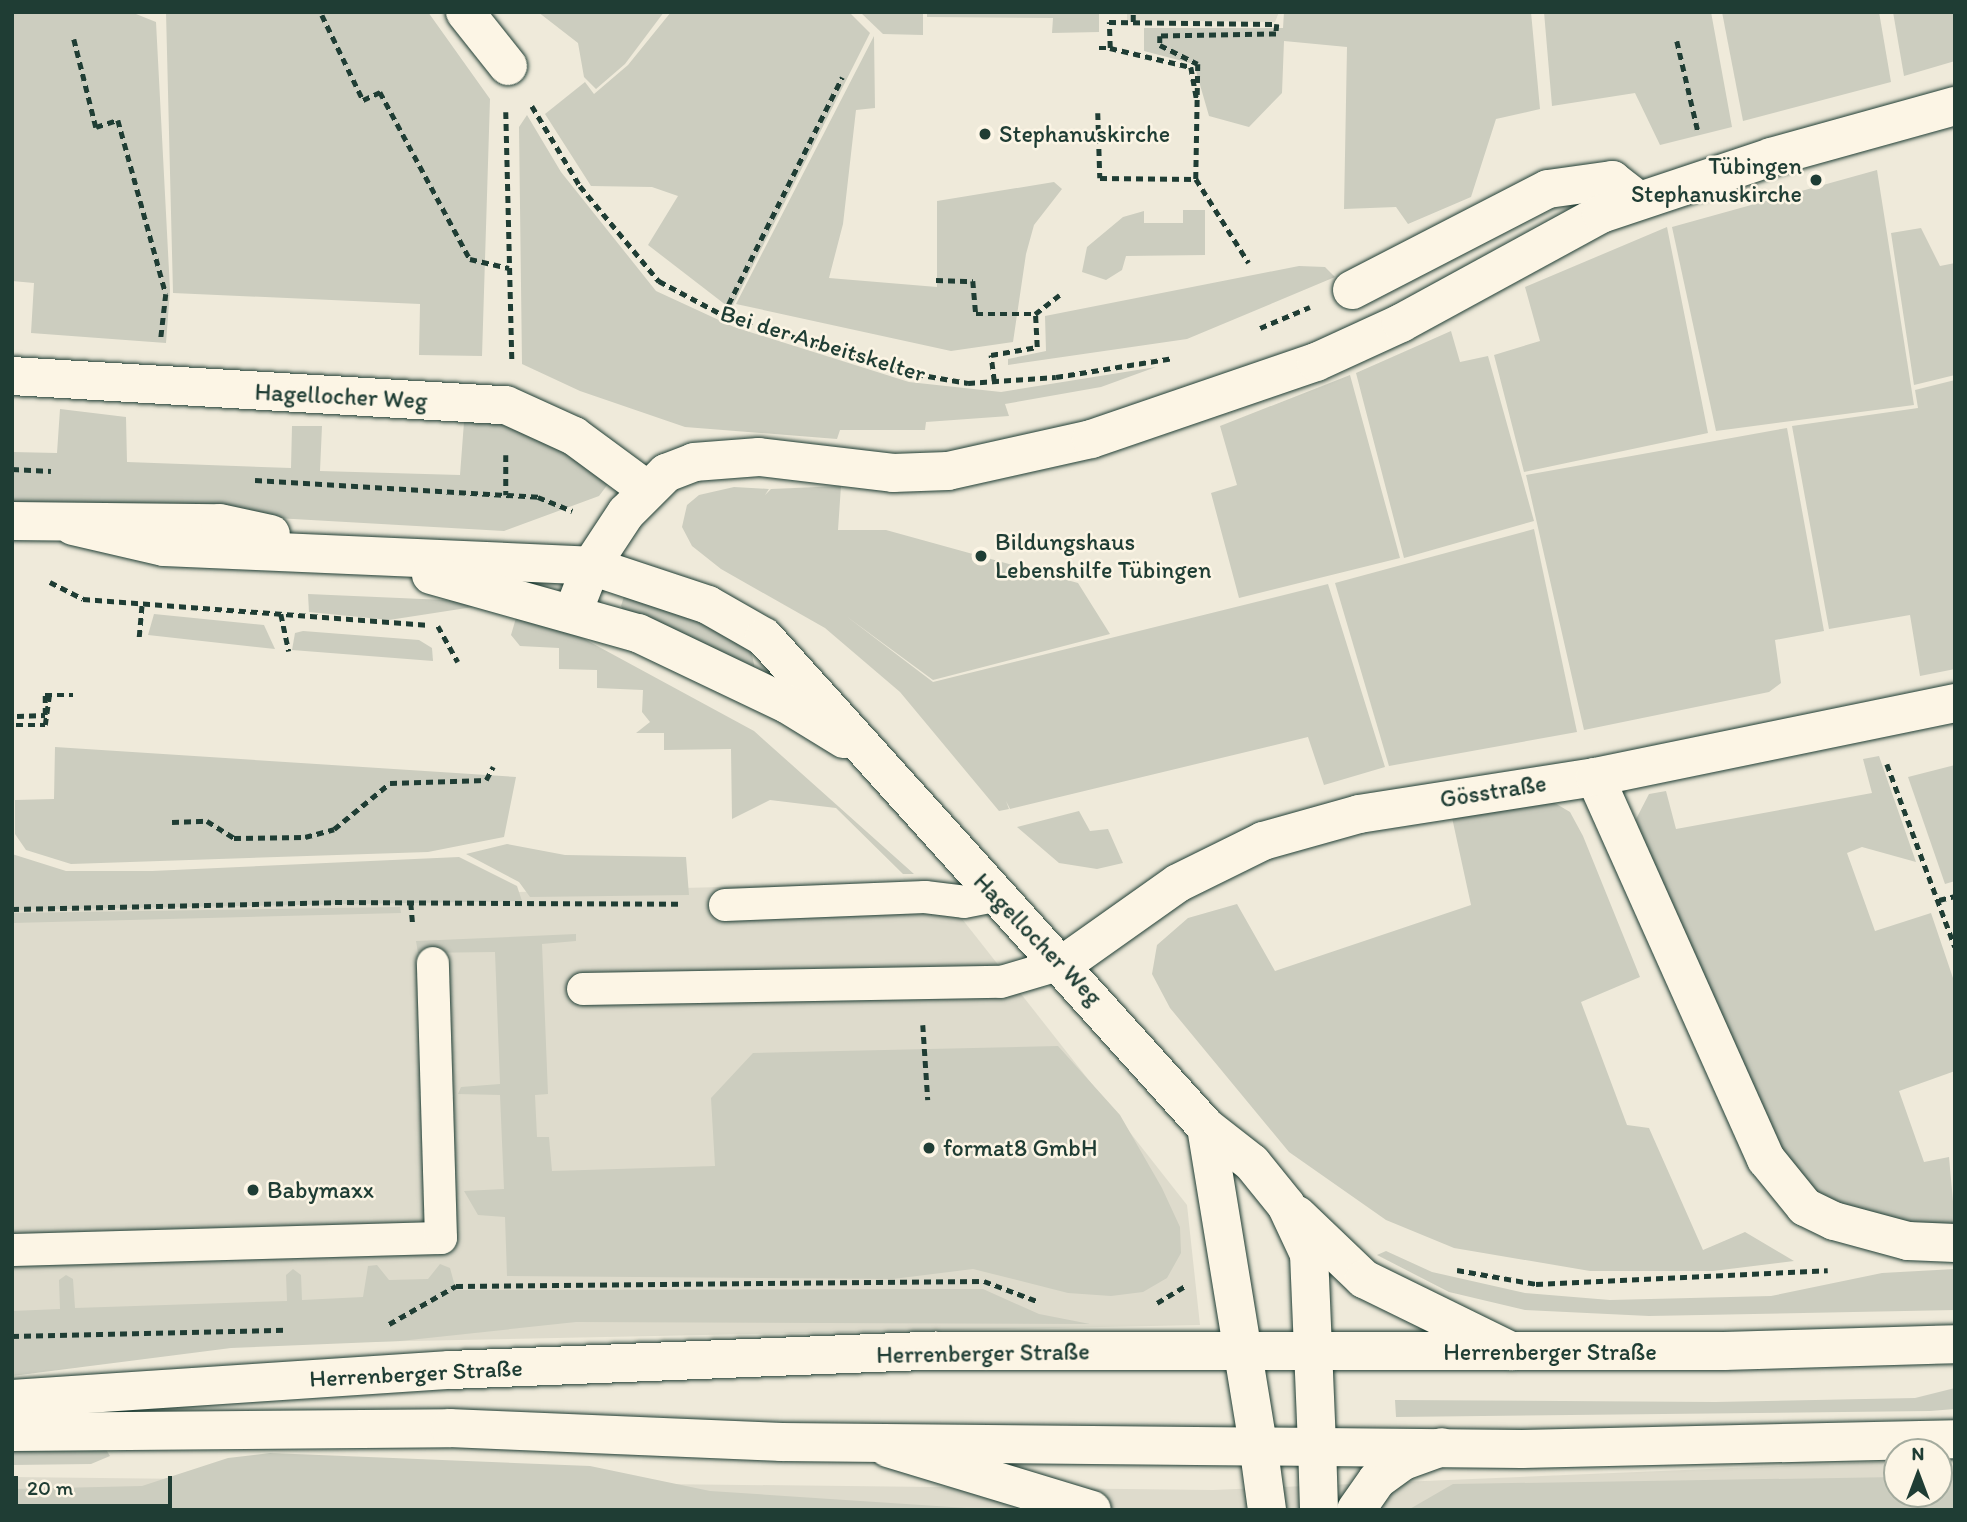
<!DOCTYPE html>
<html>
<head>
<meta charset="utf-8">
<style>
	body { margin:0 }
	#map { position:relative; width:1967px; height:1522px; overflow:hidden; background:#efeada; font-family:Itim,sans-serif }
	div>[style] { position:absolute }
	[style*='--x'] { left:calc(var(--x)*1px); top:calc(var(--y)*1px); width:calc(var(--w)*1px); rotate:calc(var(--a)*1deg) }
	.built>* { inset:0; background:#dedbcc }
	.green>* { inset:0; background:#cccdbf }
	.path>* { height:4.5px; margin-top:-2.25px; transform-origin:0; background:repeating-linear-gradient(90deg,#1f3d34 0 7px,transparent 0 12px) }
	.roads { filter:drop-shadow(0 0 2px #1f3d34) drop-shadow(0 0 2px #1f3d34) }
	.lane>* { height:32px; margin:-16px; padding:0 16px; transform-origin:16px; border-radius:16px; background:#fcf5e5 }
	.street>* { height:38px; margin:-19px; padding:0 19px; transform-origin:19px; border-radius:19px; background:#fcf5e5 }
	.secondary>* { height:38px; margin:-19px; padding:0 19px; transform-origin:19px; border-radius:19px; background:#fcf5e5 }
	.primary>* { height:38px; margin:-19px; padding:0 19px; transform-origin:19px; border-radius:19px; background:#fcf5e5 }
	.dots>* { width:19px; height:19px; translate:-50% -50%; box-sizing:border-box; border:4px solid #fcf5e5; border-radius:50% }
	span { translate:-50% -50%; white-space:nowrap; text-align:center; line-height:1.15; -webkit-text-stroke:5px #fcf5e5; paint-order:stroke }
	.poi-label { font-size:24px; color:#1f3d34 }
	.left { translate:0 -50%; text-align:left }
	.right { translate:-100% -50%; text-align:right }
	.street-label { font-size:24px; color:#1f3d34 }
	.frame { position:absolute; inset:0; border:14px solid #1f3d34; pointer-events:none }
	.north { position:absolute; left:1883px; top:1438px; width:70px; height:70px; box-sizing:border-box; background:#fcf5e5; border:2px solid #a4ab9e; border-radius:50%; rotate:0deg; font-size:19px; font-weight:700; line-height:28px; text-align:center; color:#1f3d34 }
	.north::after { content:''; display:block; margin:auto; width:24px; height:32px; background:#1f3d34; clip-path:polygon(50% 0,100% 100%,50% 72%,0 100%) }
	.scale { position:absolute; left:14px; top:1476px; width:158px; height:32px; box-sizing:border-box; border:4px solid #1f3d34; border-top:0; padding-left:9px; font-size:21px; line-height:24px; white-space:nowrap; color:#1f3d34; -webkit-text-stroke:5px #fcf5e5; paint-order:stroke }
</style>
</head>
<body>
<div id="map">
	<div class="built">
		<i style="clip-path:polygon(1127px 12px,1279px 12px,1275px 22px,1127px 20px)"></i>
		<i style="clip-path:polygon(933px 882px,1187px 1205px,1200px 1325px,12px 1349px,12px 904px)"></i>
		<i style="clip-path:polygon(1955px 1458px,1955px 1510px,12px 1510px,12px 1477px,1213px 1490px,1897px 1461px,1897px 1494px,1939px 1494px,1939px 1459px)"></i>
	</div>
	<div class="green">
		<i style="clip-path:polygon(12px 12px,131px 12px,156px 22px,170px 290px,166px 343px,31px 333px,34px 283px,12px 281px)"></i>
		<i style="clip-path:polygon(166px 12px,428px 12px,490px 99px,482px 356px,419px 355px,420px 304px,173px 293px)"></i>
		<i style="clip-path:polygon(538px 12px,664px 12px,625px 64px,596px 89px,584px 77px,578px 43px)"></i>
		<i style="clip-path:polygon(671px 12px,849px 12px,870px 33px,731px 309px,648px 245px,678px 196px,652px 187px,591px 186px,545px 114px,585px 82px,594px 94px,628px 65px)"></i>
		<i style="clip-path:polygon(860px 12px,923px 12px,923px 35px,883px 34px)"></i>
		<i style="clip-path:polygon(927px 12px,1099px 12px,1099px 32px,1052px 33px,1053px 18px,927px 17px)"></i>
		<i style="clip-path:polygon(1284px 12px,1531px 12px,1540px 109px,1496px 119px,1471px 197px,1408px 224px,1396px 207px,1344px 209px,1347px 47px,1284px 41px,1282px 93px,1249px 127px,1209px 116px,1194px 64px,1144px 51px,1144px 28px,1283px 28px)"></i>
		<i style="clip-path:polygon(1544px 12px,1711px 12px,1732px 127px,1660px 145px,1635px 93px,1552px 106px)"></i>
		<i style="clip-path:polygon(1722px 12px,1879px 12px,1891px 82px,1743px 121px)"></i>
		<i style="clip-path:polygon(1893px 12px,1955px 12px,1955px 61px,1904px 76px)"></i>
		<i style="clip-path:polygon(874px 36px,875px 108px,856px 110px,843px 224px,829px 278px,937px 287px,937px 201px,1054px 182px,1062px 189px,1034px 225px,1026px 254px,1013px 342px,951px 351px,736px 304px)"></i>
		<i style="clip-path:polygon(527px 115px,561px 172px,656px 291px,734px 327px,909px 382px,1001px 392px,1156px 367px,1101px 387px,1005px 404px,1009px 416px,926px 422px,925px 430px,840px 430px,837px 439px,685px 427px,580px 391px,522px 364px,519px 127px)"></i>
		<i style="clip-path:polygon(1877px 170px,1914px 405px,1716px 431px,1672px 227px)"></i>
		<i style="clip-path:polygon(1183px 210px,1205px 210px,1205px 255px,1126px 256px,1122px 270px,1106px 280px,1082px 272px,1087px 247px,1123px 217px,1144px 211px,1144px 223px,1183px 223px)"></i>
		<i style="clip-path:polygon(1667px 227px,1708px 433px,1524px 472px,1494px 355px,1540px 341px,1525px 287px)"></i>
		<i style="clip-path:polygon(1921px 228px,1940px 266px,1955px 263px,1955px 375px,1914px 385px,1891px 233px)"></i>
		<i style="clip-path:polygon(1299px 266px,1325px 267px,1335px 277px,1187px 339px,1008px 365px,1008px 359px,1046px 351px,1045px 316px)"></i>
		<i style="clip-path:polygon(1451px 331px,1460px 362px,1488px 356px,1534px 521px,1404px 558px,1356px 373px)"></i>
		<i style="clip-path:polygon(1350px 375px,1400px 558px,1239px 598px,1211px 493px,1237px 485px,1220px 426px)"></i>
		<i style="clip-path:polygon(1955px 380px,1955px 669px,1920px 676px,1910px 615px,1829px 629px,1792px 426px,1918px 408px,1915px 390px)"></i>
		<i style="clip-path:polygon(60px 409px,126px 417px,127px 462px,291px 468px,292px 426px,322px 426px,320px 471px,460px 475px,464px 422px,524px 426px,559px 438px,608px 484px,599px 496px,504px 531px,12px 503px,12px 452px,57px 453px)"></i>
		<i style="clip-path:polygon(1787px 428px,1824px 631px,1775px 640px,1781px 683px,1769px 692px,1584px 730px,1526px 475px)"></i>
		<i style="clip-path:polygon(841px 486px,838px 530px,886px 530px,1078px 583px,1110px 634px,933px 680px,846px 616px,933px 682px,1328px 584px,1385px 767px,1324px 785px,1308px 737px,1010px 809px,1006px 801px,1009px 809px,999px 811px,900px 692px,825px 628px,721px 569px,692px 546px,682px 527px,687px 505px,699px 495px,734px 487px,769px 489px,765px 495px,771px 489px)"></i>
		<i style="clip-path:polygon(1534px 529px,1577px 732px,1389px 766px,1335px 583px)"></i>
		<i style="clip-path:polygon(645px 589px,751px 650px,755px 669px,628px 617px,621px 606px,625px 593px)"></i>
		<i style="clip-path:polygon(308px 594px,445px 600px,486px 605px,389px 620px,309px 612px)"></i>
		<i style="clip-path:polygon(154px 614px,264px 625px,275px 649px,148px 635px)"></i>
		<i style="clip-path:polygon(516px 618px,577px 635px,754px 731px,914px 874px,903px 874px,836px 808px,770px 800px,732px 819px,731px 749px,664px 750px,664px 733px,636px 733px,650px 722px,642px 712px,643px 690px,597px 688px,597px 670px,559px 669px,559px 648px,520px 646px,511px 635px)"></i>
		<i style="clip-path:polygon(303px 631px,419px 640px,432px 648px,433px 661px,292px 650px,295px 633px)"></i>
		<i style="clip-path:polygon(55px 747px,516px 777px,504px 837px,428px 852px,71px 864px,26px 850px,15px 834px,15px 800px,54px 799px)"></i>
		<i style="clip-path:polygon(1879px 756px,1916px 862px,1862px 847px,1847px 853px,1875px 931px,1931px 913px,1955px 984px,1955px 1071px,1899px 1091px,1924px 1162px,1949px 1157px,1955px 1224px,1932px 1226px,1830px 1205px,1782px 1160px,1634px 823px,1649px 794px,1666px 791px,1676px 829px,1872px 793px,1863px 759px)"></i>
		<i style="clip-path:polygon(1955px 765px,1955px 881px,1945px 884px,1908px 777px)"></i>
		<i style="clip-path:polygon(1548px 799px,1570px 812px,1583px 836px,1640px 977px,1581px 1002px,1627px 1125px,1649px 1128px,1703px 1250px,1745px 1232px,1794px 1261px,1713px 1271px,1590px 1271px,1454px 1248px,1386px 1220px,1289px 1152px,1170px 1008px,1152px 974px,1157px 945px,1188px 918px,1237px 904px,1275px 971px,1471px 905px,1451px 813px)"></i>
		<i style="clip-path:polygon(1079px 811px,1090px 831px,1108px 829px,1123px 863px,1097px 869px,1059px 863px,1017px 827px)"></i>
		<i style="clip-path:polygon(507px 844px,565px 855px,686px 857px,689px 895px,530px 897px,519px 882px,466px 854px)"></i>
		<i style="clip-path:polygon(12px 854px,66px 871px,152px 871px,459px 857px,517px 886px,522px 901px,12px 910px)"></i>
		<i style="clip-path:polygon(400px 907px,401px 913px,12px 923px,12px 913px)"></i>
		<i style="clip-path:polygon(576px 934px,576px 941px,542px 944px,548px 1094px,535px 1095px,537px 1137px,549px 1137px,552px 1171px,715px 1166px,711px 1098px,753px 1053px,1058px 1046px,1120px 1115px,1162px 1188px,1180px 1227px,1181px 1253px,1167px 1278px,1143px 1292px,1111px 1296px,1068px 1293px,973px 1269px,893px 1279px,507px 1276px,505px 1217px,478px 1215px,464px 1191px,504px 1189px,500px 1095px,458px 1094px,461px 1087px,500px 1084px,495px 952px,418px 953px,416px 941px)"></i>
		<i style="clip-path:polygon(1386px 1251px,1432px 1272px,1525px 1293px,1610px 1300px,1771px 1296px,1882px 1273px,1955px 1269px,1955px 1310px,1649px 1316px,1525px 1310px,1449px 1292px,1377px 1255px)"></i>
		<i style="clip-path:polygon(440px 1264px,450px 1268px,456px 1290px,983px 1289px,1039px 1314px,1090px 1324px,576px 1322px,400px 1341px,231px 1348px,12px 1376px,12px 1311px,60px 1309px,59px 1280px,66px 1275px,73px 1279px,75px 1308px,287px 1301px,286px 1275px,293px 1269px,301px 1275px,302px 1300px,363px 1297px,368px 1266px,377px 1265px,389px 1280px,428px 1279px)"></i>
		<i style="clip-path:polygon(1955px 1388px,1955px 1409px,1930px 1411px,1396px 1417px,1395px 1400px,1715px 1402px,1915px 1398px)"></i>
		<i style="clip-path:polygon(12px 1446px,105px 1448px,110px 1456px,91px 1464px,12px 1465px)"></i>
		<i style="clip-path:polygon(270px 1453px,590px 1466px,710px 1491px,997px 1510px,12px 1510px,12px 1489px,142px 1486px,228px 1458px)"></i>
		<i style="clip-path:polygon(1955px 1475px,1955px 1510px,1408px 1510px,1453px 1484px,1897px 1477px,1897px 1494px,1939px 1494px,1939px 1476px)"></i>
	</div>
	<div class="path">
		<i style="--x:322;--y:15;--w:94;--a:64.2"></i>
		<i style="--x:363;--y:100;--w:19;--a:-25"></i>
		<i style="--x:380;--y:92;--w:190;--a:61.7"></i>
		<i style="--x:470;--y:259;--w:40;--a:13"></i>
		<i style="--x:1133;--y:22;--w:10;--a:-90"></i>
		<i style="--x:74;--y:39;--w:91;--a:76"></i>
		<i style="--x:96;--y:127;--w:23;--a:-18"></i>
		<i style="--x:118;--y:120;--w:180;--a:74.6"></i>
		<i style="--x:166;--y:294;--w:44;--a:96.5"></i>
		<i style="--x:1677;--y:41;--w:92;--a:76.9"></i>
		<i style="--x:1099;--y:48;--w:11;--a:0"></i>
		<i style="--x:1110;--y:48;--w:26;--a:-92"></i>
		<i style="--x:1109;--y:22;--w:168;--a:0.7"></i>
		<i style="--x:1277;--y:24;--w:10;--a:96"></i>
		<i style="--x:1276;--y:34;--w:116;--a:179"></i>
		<i style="--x:1160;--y:36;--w:9;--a:90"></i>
		<i style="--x:1160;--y:45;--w:42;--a:26.6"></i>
		<i style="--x:1198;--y:64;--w:115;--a:91"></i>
		<i style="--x:1196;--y:179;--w:99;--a:57.8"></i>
		<i style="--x:1110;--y:48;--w:83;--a:13.2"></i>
		<i style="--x:1191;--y:67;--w:34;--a:80"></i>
		<i style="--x:532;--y:106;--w:93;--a:59"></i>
		<i style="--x:580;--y:186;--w:124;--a:50.3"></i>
		<i style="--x:659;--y:281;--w:72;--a:28"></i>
		<i style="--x:723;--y:315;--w:191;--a:17.4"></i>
		<i style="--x:905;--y:372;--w:64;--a:9.9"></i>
		<i style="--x:968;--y:383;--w:88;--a:-3.9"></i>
		<i style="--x:1056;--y:377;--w:119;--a:-9.2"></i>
		<i style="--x:506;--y:112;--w:247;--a:88.6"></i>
		<i style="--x:1098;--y:113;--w:65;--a:88.2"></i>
		<i style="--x:1100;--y:178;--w:96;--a:0.6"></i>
		<i style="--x:936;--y:280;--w:37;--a:2"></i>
		<i style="--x:973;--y:281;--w:33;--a:85"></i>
		<i style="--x:976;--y:314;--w:59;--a:0"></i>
		<i style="--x:1035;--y:314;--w:31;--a:-38"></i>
		<i style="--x:723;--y:315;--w:266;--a:-63.4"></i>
		<i style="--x:1260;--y:328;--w:54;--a:-22.8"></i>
		<i style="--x:994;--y:381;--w:26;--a:-97"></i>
		<i style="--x:991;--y:355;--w:47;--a:-9.9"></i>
		<i style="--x:1037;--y:347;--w:33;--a:-93"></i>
		<i style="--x:506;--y:455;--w:40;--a:90"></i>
		<i style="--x:12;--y:469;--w:39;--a:3"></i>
		<i style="--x:255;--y:480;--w:284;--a:3.4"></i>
		<i style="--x:538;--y:497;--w:37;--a:22"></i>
		<i style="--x:50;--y:582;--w:37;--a:27"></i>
		<i style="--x:83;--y:599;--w:344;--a:4.3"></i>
		<i style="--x:281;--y:614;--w:38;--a:78"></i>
		<i style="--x:438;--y:626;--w:41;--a:60.9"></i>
		<i style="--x:139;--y:637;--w:34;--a:-85"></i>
		<i style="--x:17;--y:716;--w:28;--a:-2"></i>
		<i style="--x:45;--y:715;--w:20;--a:-90"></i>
		<i style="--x:45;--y:695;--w:28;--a:0"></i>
		<i style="--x:16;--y:725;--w:29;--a:0"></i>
		<i style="--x:45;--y:725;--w:30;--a:-82"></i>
		<i style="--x:1887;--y:764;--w:195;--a:69.6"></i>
		<i style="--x:172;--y:822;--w:35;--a:-2"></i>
		<i style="--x:207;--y:821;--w:32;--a:32"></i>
		<i style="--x:234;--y:838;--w:71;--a:-0.8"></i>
		<i style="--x:305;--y:837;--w:30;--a:-15"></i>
		<i style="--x:334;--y:829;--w:72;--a:-39.4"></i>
		<i style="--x:390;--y:783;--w:96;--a:-1.8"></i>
		<i style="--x:486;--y:780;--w:15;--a:-62"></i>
		<i style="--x:1939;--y:900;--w:16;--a:-14"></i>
		<i style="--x:411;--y:903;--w:22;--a:85"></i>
		<i style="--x:12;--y:909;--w:323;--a:-1.2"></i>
		<i style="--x:335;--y:902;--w:348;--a:0.3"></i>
		<i style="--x:923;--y:1025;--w:75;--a:86.2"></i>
		<i style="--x:1457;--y:1270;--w:80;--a:10"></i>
		<i style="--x:1536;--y:1284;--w:292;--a:-2.7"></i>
		<i style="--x:1157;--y:1303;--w:33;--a:-31"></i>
		<i style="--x:389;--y:1324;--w:77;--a:-29.6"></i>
		<i style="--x:456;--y:1286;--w:528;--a:-0.54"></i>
		<i style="--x:984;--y:1281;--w:57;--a:20.7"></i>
		<i style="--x:12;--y:1336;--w:274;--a:-1.3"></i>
	</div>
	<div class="roads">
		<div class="lane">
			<i style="--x:725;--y:905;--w:200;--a:-2.3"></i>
			<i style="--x:925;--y:897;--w:39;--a:7"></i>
			<i style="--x:964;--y:902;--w:31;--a:-11"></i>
			<i style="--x:583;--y:989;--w:418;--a:-1"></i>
			<i style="--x:1001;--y:982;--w:67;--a:-16.5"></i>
			<i style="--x:12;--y:1250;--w:429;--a:-1.6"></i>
			<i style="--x:441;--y:1238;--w:275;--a:-91.7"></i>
		</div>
		<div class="street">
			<i style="--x:465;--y:12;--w:69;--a:51.5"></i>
			<i style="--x:1352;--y:290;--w:220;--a:-27.3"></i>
			<i style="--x:1548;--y:189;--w:65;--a:-8"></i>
			<i style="--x:1612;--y:180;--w:33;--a:38"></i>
			<i style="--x:12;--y:376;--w:495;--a:3.4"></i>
			<i style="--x:506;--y:405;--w:75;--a:24.5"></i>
			<i style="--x:574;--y:436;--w:89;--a:36.4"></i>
			<i style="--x:574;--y:610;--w:47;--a:-68.9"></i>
			<i style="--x:591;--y:566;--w:64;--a:-56.6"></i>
			<i style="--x:626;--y:513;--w:57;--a:-45"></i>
			<i style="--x:666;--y:473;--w:30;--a:-21"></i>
			<i style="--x:694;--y:462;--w:65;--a:-4.4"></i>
			<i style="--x:759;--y:457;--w:135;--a:6.8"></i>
			<i style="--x:893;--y:473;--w:55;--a:-2.1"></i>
			<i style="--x:948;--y:471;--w:147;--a:-12.6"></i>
			<i style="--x:1091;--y:439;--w:238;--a:-18.9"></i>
			<i style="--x:1316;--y:362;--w:94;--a:-24.6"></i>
			<i style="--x:1401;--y:323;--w:228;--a:-28.6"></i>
			<i style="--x:1601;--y:214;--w:179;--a:-18.5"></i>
			<i style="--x:1771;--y:157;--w:191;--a:-15.5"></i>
			<i style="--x:1595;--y:777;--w:419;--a:65.9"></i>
			<i style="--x:1766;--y:1159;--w:62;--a:50.9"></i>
			<i style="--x:1805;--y:1207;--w:32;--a:26"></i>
			<i style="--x:1834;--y:1221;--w:77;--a:15.1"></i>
			<i style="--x:1908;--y:1241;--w:47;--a:2.4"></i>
			<i style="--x:1065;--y:963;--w:138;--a:-35.3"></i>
			<i style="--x:1178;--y:883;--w:95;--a:-26.3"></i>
			<i style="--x:1263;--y:841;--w:100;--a:-15.7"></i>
			<i style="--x:1359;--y:814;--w:239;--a:-8.9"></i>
			<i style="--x:1595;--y:777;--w:368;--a:-11.6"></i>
			<i style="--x:1258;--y:1444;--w:67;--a:82.2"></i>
			<i style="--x:1317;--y:1445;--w:65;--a:88.2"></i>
			<i style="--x:888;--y:1448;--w:213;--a:16.9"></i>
			<i style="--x:1356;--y:1510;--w:37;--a:-55"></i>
			<i style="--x:1377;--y:1480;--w:32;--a:-36"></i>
			<i style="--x:1403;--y:1461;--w:41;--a:-19.7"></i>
		</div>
		<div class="secondary">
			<i style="--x:12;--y:521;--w:208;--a:0.6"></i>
			<i style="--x:220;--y:523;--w:52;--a:12.2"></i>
			<i style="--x:73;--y:526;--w:93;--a:13"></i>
			<i style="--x:164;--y:547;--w:427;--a:2.5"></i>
			<i style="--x:591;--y:566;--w:123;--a:18.4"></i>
			<i style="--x:708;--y:605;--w:64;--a:29.7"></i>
			<i style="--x:764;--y:637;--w:660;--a:47.95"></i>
			<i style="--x:1206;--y:1127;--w:58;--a:38"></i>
			<i style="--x:1252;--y:1163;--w:54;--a:51"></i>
			<i style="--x:1286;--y:1205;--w:54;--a:64.9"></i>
			<i style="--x:1309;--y:1254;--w:191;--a:87.6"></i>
			<i style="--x:431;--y:575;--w:215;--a:15.7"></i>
			<i style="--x:638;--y:633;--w:165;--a:25.5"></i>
			<i style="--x:787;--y:704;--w:67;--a:31.6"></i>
			<i style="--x:1206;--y:1127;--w:321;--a:80.7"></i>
			<i style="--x:1297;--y:1215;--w:93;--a:43.7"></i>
			<i style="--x:1364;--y:1279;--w:164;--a:26.1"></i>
		</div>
		<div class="primary">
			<i style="--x:12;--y:1399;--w:439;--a:-3.8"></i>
			<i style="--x:450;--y:1370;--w:483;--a:-2.3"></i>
			<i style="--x:933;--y:1351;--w:791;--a:0"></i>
			<i style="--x:1724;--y:1351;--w:231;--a:-1.7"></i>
			<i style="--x:12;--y:1432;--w:438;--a:-0.5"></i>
			<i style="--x:450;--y:1428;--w:331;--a:2.4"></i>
			<i style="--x:781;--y:1442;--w:741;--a:0.54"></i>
			<i style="--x:1522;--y:1449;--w:433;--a:-1.3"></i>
		</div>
	</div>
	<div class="dots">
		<i style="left:985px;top:134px;background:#1f3d34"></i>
		<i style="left:1816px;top:180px;background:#1f3d34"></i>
		<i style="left:981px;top:556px;background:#1f3d34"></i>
		<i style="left:929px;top:1148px;background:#1f3d34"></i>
		<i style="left:253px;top:1190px;background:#1f3d34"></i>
	</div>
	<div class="poi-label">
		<span class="left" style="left:999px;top:134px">Stephanuskirche</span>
		<span class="right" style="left:1802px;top:180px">Tübingen<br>Stephanuskirche</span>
		<span class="left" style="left:995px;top:556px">Bildungshaus<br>Lebenshilfe Tübingen</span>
		<span class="left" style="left:943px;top:1148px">format8 GmbH</span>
		<span class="left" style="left:267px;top:1190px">Babymaxx</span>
	</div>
	<div class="street-label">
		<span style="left:823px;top:343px;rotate:17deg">Bei der Arbeitskelter</span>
		<span style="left:341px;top:396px;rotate:3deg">Hagellocher Weg</span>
		<span style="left:1493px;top:791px;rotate:-9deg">Gösstraße</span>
		<span style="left:1038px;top:939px;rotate:46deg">Hagellocher Weg</span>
		<span style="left:1550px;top:1352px">Herrenberger Straße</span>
		<span style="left:983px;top:1353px;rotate:-1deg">Herrenberger Straße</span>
		<span style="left:416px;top:1373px;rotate:-3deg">Herrenberger Straße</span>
	</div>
	<div class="frame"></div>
	<div class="north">N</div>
	<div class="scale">20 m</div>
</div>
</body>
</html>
